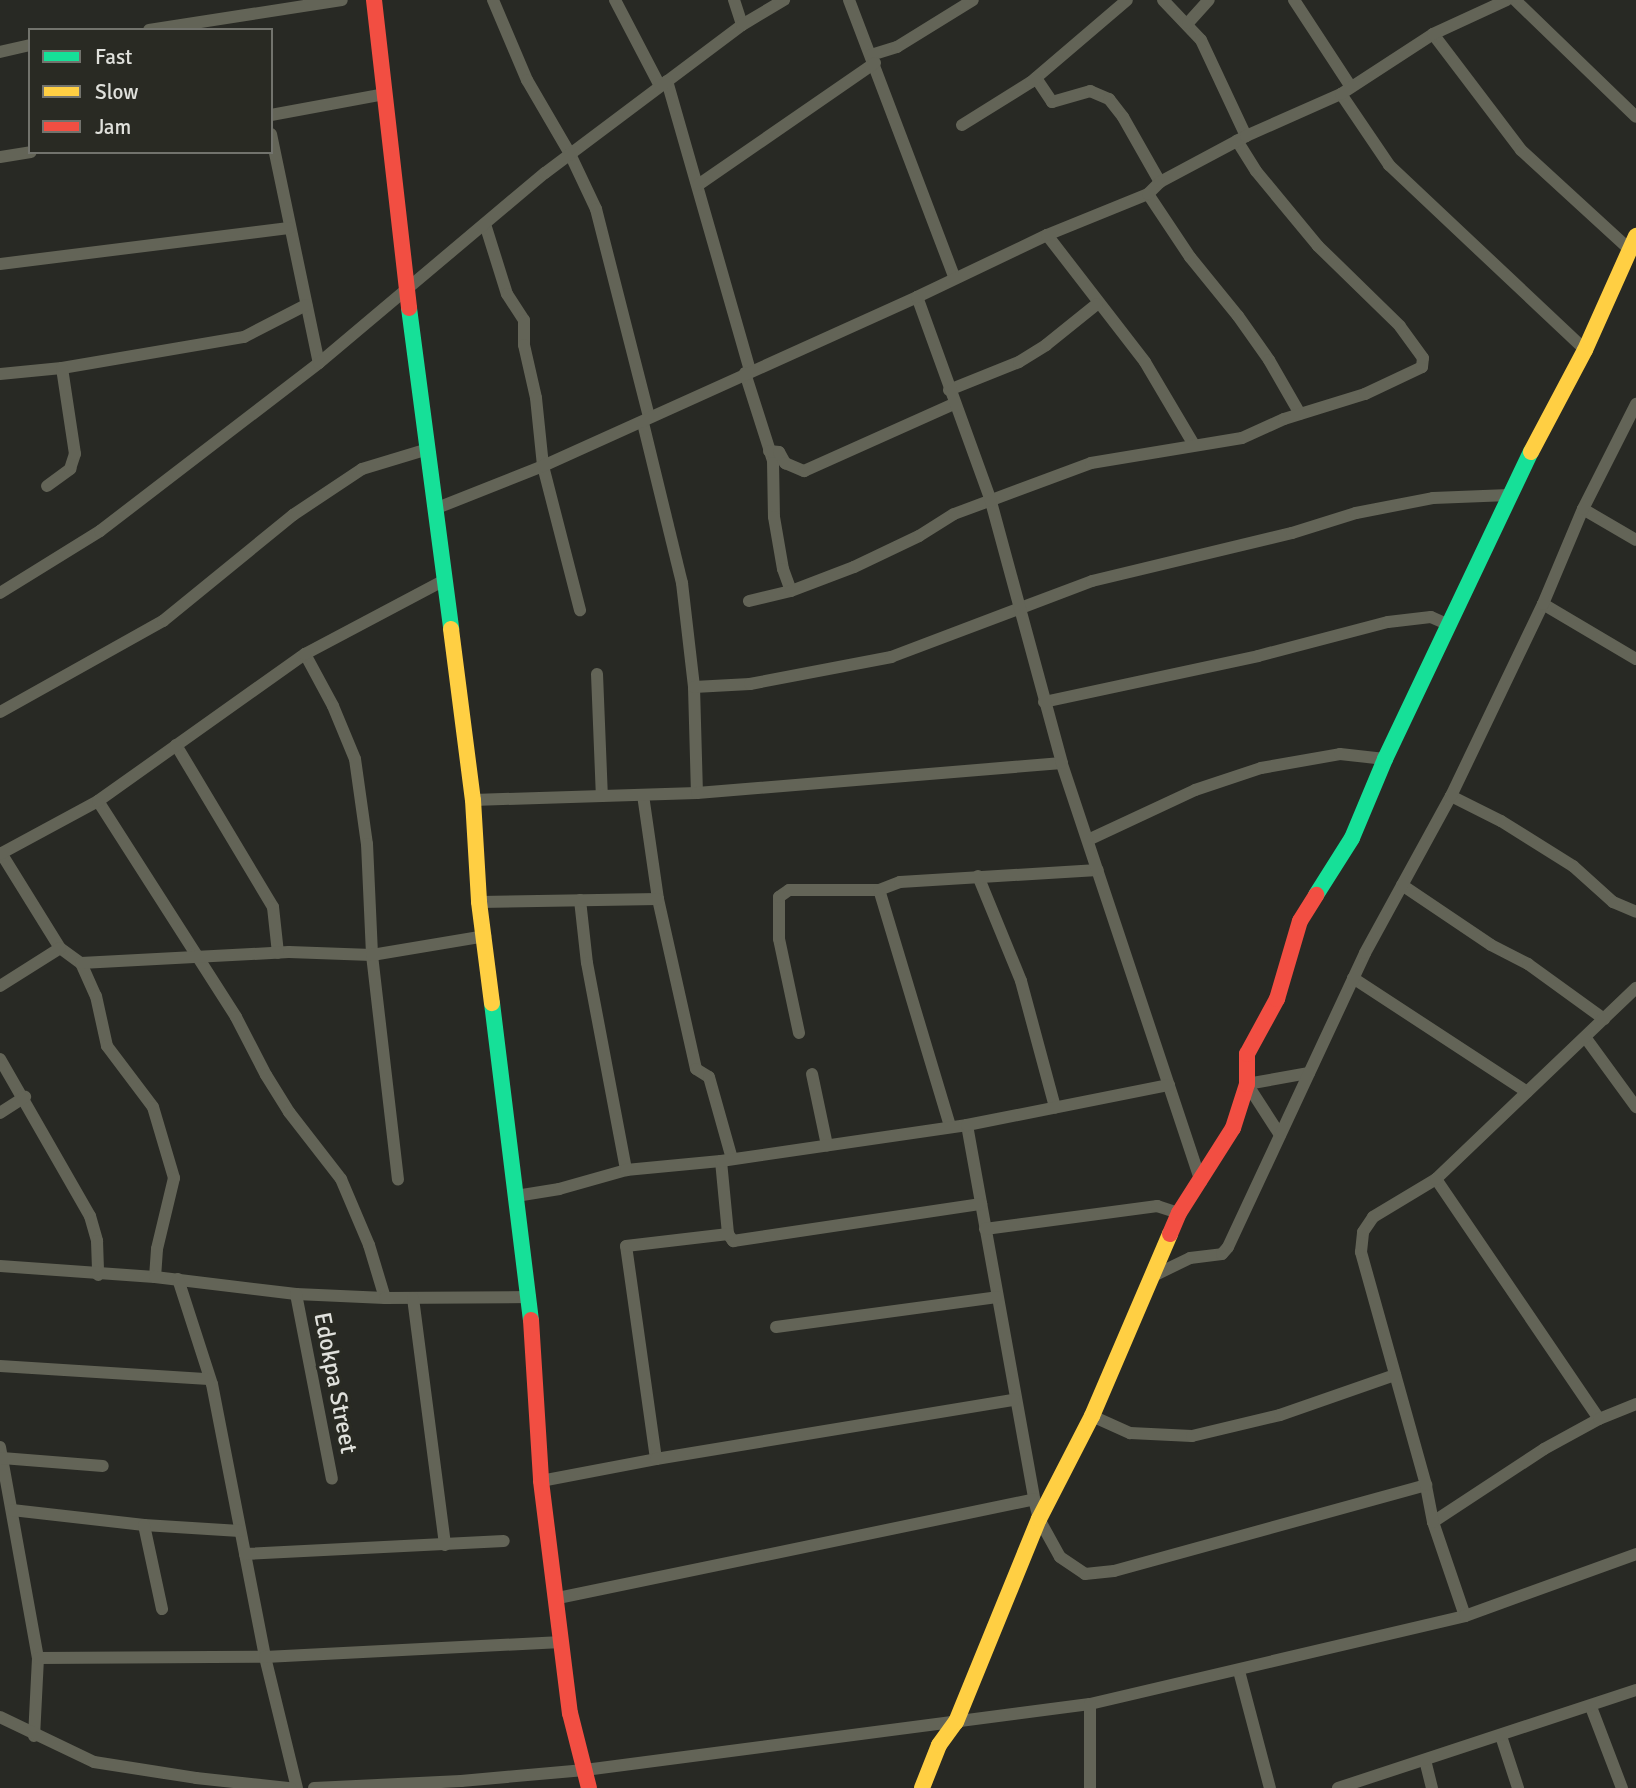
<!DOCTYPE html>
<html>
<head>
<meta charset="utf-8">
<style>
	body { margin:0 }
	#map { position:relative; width:1636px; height:1788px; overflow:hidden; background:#282924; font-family:Signika,sans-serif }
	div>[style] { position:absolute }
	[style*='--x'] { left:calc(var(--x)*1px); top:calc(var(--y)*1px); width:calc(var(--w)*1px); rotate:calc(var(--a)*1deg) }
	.street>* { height:12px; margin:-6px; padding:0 6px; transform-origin:6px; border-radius:6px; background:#636457 }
	.fast>* { height:16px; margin:-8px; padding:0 8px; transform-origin:8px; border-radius:8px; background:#16e098 }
	.slow>* { height:16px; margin:-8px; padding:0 8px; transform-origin:8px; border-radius:8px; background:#ffcf43 }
	.jam>* { height:16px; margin:-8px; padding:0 8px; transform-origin:8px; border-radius:8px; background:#f24e42 }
	span { translate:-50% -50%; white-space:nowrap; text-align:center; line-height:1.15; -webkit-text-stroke:7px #292a23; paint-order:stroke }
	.street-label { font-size:24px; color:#e0e1dc }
	.legend { position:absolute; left:28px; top:28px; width:245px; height:126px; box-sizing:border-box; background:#292a23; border:2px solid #72736d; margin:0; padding:9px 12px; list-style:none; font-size:21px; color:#e0e1dc }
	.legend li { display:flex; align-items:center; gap:14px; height:35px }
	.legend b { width:35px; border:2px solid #72736d }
</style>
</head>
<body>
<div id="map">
	<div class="street">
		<i style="--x:493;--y:0;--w:87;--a:67"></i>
		<i style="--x:527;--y:80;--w:86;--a:59.8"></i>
		<i style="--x:570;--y:154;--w:61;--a:64.7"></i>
		<i style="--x:596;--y:209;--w:215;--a:75.7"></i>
		<i style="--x:615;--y:0;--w:97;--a:62.4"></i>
		<i style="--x:734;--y:0;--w:26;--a:72"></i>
		<i style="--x:849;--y:0;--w:296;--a:69.2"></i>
		<i style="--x:1163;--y:0;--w:55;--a:46.5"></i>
		<i style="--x:1201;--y:40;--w:106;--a:64.9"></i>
		<i style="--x:1294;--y:0;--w:104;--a:56.8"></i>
		<i style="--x:1515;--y:0;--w:168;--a:44"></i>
		<i style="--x:1188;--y:23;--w:31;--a:-48"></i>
		<i style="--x:149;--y:30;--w:195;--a:-8.8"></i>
		<i style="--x:1433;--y:34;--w:146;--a:52.8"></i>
		<i style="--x:1521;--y:150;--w:148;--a:42.5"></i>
		<i style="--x:0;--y:52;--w:31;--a:-13"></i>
		<i style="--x:871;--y:55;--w:27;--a:-17"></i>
		<i style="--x:897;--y:47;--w:89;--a:-31.7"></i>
		<i style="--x:1036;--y:78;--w:29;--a:56"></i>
		<i style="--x:1052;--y:102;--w:40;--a:-16"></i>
		<i style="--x:1090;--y:91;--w:21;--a:23"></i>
		<i style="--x:1109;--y:99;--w:23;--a:52"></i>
		<i style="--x:1123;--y:117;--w:75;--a:60.4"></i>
		<i style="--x:667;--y:81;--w:301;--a:74"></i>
		<i style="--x:1341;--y:94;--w:86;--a:55.9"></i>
		<i style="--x:1389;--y:165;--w:270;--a:43.3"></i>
		<i style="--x:271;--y:115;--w:115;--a:-10.5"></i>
		<i style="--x:962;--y:125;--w:81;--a:-31.9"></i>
		<i style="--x:1031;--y:82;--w:126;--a:-40.5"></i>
		<i style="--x:271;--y:134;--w:234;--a:78.2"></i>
		<i style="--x:0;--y:157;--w:31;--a:-9"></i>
		<i style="--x:698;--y:185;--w:215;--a:-34.6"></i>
		<i style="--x:1148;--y:194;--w:76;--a:56.3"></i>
		<i style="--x:1190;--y:257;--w:76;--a:50.9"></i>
		<i style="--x:1238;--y:316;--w:54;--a:54.8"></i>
		<i style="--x:1269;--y:360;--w:62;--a:60.1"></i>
		<i style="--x:485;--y:224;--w:73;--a:72.6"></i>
		<i style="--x:507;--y:294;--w:31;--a:57"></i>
		<i style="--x:524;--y:320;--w:25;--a:90"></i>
		<i style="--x:524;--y:345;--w:54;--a:77.2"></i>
		<i style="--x:536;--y:398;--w:68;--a:84.1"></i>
		<i style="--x:543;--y:466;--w:149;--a:75.6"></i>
		<i style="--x:1047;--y:235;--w:160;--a:52.3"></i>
		<i style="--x:1145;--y:362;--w:96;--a:59.4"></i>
		<i style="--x:0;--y:264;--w:291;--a:-7.1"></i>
		<i style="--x:745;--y:373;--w:92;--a:72.3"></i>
		<i style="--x:773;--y:461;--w:56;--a:89"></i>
		<i style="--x:774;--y:517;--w:53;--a:80.2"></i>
		<i style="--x:783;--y:569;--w:23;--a:70"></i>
		<i style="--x:0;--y:374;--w:62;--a:-5.5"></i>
		<i style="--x:62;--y:368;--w:185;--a:-9.7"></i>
		<i style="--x:244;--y:337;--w:70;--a:-27.3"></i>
		<i style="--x:949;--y:390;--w:75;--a:-21.8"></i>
		<i style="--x:1019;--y:362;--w:32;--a:-32"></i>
		<i style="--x:1046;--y:345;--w:65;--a:-38.8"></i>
		<i style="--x:643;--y:423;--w:165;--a:76.3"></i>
		<i style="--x:682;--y:583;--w:105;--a:83.4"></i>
		<i style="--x:694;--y:687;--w:106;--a:88.4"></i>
		<i style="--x:769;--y:451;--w:10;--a:6"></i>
		<i style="--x:779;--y:452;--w:13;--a:61"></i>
		<i style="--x:785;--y:463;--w:21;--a:23"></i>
		<i style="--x:804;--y:471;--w:164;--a:-24.1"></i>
		<i style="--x:47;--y:486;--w:29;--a:-36"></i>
		<i style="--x:70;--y:469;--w:16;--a:-72"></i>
		<i style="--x:75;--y:454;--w:87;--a:-98.6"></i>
		<i style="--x:437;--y:508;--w:114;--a:-21.6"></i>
		<i style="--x:543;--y:466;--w:410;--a:-24.3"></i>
		<i style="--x:1583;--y:509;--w:61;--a:30.3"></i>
		<i style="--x:0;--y:593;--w:118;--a:-31.8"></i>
		<i style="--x:100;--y:531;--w:276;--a:-37.5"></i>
		<i style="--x:319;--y:363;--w:295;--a:-40.1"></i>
		<i style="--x:545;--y:173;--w:246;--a:-36.9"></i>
		<i style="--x:742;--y:25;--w:49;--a:-30.8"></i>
		<i style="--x:749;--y:601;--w:43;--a:-13.4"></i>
		<i style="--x:791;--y:591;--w:67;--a:-20.9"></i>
		<i style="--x:854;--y:567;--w:72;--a:-25.5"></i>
		<i style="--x:919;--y:536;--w:41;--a:-32.2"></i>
		<i style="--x:954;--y:514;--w:146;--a:-20.4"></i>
		<i style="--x:1091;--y:463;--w:153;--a:-9.4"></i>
		<i style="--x:1242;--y:438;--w:46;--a:-24.3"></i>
		<i style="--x:1284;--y:419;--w:85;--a:-17.2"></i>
		<i style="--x:1365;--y:394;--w:63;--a:-25.3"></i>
		<i style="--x:1422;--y:367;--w:9;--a:-84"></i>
		<i style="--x:1423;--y:358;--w:39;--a:-126"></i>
		<i style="--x:1400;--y:326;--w:115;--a:-135.7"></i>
		<i style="--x:1318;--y:246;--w:97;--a:-129.6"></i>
		<i style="--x:1256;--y:171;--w:36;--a:-122"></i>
		<i style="--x:1543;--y:604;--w:108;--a:30.6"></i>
		<i style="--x:305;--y:654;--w:59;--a:61.7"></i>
		<i style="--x:333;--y:706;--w:57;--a:67.5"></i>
		<i style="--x:355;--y:759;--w:86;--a:82"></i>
		<i style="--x:367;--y:844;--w:111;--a:87.4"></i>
		<i style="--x:372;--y:955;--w:226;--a:83.4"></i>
		<i style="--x:597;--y:674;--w:122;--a:87.7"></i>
		<i style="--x:694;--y:687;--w:56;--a:-3.1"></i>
		<i style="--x:750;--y:684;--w:144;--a:-10.8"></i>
		<i style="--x:891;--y:657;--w:215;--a:-20.7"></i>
		<i style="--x:1092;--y:581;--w:206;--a:-13.5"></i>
		<i style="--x:1292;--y:533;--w:67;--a:-17.4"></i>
		<i style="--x:1356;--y:513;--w:78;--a:-11"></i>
		<i style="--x:1433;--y:498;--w:76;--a:-2.3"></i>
		<i style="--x:1044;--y:702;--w:219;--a:-12.1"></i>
		<i style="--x:1258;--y:656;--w:134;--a:-14.7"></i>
		<i style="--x:1388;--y:622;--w:43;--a:-6.6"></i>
		<i style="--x:1431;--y:617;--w:20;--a:24"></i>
		<i style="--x:0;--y:712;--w:187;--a:-29.2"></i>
		<i style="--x:163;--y:621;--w:168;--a:-39.2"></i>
		<i style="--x:293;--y:515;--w:83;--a:-33.7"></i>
		<i style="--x:362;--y:469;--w:69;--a:-16.9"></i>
		<i style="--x:176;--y:745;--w:189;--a:59.1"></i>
		<i style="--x:273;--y:907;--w:46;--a:83.8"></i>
		<i style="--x:643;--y:795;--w:105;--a:81.8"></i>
		<i style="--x:658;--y:899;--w:174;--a:77.4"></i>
		<i style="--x:696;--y:1069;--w:15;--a:32"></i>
		<i style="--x:709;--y:1077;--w:85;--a:74.3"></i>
		<i style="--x:1451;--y:796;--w:56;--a:26.6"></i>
		<i style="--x:1501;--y:821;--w:85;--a:32"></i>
		<i style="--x:1573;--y:866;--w:54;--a:42"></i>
		<i style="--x:1613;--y:902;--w:25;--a:23"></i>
		<i style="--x:473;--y:800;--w:224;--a:-1.8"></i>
		<i style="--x:697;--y:793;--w:366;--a:-4.7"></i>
		<i style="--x:98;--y:801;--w:256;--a:57.4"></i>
		<i style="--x:236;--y:1017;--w:65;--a:62.7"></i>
		<i style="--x:266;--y:1075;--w:44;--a:58.1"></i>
		<i style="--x:289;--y:1112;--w:85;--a:52.2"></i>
		<i style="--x:341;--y:1179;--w:72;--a:67"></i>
		<i style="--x:369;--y:1245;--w:55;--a:73.2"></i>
		<i style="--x:1088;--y:840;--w:118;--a:-25"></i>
		<i style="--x:1195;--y:790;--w:70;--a:-18.4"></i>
		<i style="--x:1261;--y:768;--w:80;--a:-10"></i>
		<i style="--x:1340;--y:754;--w:45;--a:6.3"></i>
		<i style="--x:1;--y:853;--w:112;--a:58.2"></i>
		<i style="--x:60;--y:948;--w:26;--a:36"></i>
		<i style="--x:81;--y:963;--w:36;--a:66"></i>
		<i style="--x:96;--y:996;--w:51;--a:77.6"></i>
		<i style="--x:107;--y:1046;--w:76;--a:53"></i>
		<i style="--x:153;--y:1107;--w:74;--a:73.5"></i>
		<i style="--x:174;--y:1178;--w:73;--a:103.5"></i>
		<i style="--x:157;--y:1249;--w:28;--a:94"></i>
		<i style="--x:0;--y:854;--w:111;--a:-28.4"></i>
		<i style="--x:98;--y:801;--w:254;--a:-35.4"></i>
		<i style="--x:305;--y:654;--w:158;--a:-27.9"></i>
		<i style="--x:978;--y:876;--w:113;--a:67.7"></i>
		<i style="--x:1021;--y:981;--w:131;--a:74.9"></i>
		<i style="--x:1402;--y:885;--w:107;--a:34"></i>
		<i style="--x:1491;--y:945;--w:42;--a:27.2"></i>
		<i style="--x:1528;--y:964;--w:94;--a:35.9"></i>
		<i style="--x:580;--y:900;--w:63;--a:83.7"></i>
		<i style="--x:587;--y:963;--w:211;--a:79.3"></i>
		<i style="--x:479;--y:902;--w:179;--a:-1"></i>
		<i style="--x:81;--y:963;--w:208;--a:-3"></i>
		<i style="--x:289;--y:952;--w:83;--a:2.1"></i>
		<i style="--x:372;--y:955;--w:115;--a:-9.5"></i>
		<i style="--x:1353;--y:978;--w:208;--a:33.2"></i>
		<i style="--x:0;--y:986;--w:71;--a:-32.3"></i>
		<i style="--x:799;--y:1033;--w:96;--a:-102"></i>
		<i style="--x:779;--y:939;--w:42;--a:-90"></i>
		<i style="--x:779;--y:897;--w:12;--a:-35"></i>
		<i style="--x:789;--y:890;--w:90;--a:0"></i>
		<i style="--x:1585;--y:1037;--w:87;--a:53.9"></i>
		<i style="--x:0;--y:1059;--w:181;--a:60.2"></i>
		<i style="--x:90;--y:1216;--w:26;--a:74"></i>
		<i style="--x:97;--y:1241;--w:34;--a:88"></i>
		<i style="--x:812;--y:1074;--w:73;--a:78.1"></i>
		<i style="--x:0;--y:1113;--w:30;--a:-33"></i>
		<i style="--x:967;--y:1125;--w:380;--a:79.8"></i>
		<i style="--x:1034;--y:1499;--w:21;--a:76"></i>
		<i style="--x:1039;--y:1519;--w:43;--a:61.1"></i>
		<i style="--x:1060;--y:1557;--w:30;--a:34"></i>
		<i style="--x:1085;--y:1574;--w:29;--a:-6"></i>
		<i style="--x:1114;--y:1571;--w:324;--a:-15.4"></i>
		<i style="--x:950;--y:1126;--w:246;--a:-106.7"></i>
		<i style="--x:879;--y:890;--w:22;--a:-21"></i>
		<i style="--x:900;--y:882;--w:198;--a:-3.5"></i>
		<i style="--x:1280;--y:1135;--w:61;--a:-122.9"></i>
		<i style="--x:1247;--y:1084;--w:63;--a:-10.1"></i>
		<i style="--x:721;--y:1161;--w:73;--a:84.5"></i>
		<i style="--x:728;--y:1234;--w:9;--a:54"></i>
		<i style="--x:733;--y:1241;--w:251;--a:-8.5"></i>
		<i style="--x:1436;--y:1179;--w:290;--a:55.8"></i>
		<i style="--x:1201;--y:1182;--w:441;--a:-108.4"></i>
		<i style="--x:1062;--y:763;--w:271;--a:-105.2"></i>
		<i style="--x:991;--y:501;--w:217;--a:-109.9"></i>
		<i style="--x:917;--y:297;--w:144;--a:-25.5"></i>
		<i style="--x:1047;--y:235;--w:109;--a:-22.1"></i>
		<i style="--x:1148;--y:194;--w:17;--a:-45"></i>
		<i style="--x:1160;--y:182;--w:98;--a:-28.1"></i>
		<i style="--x:1246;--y:136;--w:104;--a:-23.9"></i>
		<i style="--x:1341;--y:94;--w:110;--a:-33.1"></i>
		<i style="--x:1433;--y:34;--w:81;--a:-24.7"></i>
		<i style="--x:516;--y:1196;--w:44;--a:-9.2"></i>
		<i style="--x:559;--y:1189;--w:70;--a:-15.8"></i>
		<i style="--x:626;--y:1170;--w:95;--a:-5.4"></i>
		<i style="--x:721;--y:1161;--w:249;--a:-8.3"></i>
		<i style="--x:967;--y:1125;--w:206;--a:-11.2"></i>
		<i style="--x:985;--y:1229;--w:174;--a:-7.6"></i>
		<i style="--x:1157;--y:1206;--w:23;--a:18"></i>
		<i style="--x:0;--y:1266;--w:155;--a:4.1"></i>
		<i style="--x:155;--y:1277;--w:142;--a:6.9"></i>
		<i style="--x:296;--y:1294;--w:89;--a:2.6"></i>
		<i style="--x:385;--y:1298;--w:145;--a:-0.4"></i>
		<i style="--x:1153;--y:1276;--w:41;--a:-25.9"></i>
		<i style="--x:1190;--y:1258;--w:32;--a:-7"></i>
		<i style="--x:1222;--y:1254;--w:9;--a:-49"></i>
		<i style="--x:1228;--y:1247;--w:324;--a:-65"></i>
		<i style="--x:1365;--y:953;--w:179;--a:-61.3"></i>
		<i style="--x:1451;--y:796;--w:213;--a:-64.4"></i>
		<i style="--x:1543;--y:604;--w:103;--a:-67.2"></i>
		<i style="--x:1583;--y:509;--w:118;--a:-63.2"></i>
		<i style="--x:178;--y:1279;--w:110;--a:72.1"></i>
		<i style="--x:212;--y:1384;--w:278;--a:79"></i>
		<i style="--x:265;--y:1657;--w:135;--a:76.3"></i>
		<i style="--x:296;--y:1294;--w:188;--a:79"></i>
		<i style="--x:413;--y:1298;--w:249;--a:82.6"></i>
		<i style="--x:776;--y:1327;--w:223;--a:-7.7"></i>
		<i style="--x:0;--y:1366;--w:209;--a:3.6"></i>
		<i style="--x:1092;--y:1416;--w:42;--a:24.1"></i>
		<i style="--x:1130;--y:1433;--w:62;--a:2.8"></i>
		<i style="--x:1192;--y:1436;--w:90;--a:-13.4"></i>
		<i style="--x:1280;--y:1415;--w:122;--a:-19.2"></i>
		<i style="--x:0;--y:1447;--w:214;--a:79.8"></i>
		<i style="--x:38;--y:1658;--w:78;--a:92.9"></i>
		<i style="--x:2;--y:1458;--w:101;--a:4.5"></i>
		<i style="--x:656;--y:1459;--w:215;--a:-98"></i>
		<i style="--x:626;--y:1246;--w:103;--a:-6.7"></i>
		<i style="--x:541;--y:1481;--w:117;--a:-10.8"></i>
		<i style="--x:656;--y:1459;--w:363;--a:-9.4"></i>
		<i style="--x:12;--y:1510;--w:133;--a:6.5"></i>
		<i style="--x:144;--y:1525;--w:96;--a:3.6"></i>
		<i style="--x:1433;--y:1522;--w:133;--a:-33.3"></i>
		<i style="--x:1544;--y:1449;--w:63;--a:-28.6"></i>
		<i style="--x:1599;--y:1419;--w:40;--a:-22"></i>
		<i style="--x:144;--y:1525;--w:86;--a:77.9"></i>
		<i style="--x:245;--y:1554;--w:259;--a:-2.9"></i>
		<i style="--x:558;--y:1598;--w:486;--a:-11.7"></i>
		<i style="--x:1465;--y:1616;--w:99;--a:-108.8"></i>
		<i style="--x:1433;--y:1522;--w:38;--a:-101"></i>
		<i style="--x:1426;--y:1485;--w:242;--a:-105.6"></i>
		<i style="--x:1361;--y:1252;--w:20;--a:-84"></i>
		<i style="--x:1363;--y:1232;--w:18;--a:-56"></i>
		<i style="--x:1373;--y:1217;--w:74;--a:-31.1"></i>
		<i style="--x:1436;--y:1179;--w:277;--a:-43.7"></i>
		<i style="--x:38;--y:1658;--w:227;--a:-0.3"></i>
		<i style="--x:265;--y:1657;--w:297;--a:-2.9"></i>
		<i style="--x:1239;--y:1671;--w:121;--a:75.2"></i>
		<i style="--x:1591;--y:1707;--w:87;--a:69.1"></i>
		<i style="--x:0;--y:1717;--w:104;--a:25.6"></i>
		<i style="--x:94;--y:1762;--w:103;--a:8.9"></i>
		<i style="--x:196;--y:1778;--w:95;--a:6.1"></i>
		<i style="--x:1501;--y:1736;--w:55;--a:71.9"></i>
		<i style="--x:1425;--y:1760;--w:29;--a:76"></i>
		<i style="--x:314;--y:1788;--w:147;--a:-2.7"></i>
		<i style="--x:461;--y:1781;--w:124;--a:-5.1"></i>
		<i style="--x:585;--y:1770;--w:509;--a:-7.45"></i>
		<i style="--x:1090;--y:1704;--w:385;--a:-13.2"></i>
		<i style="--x:1465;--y:1616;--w:182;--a:-19.9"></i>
		<i style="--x:1090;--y:1788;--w:84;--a:-90"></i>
		<i style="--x:1338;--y:1788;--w:314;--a:-18.2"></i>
	</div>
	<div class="fast">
		<i style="--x:409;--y:308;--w:324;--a:82.5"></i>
		<i style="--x:1316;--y:895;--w:67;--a:-57.7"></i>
		<i style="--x:1352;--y:838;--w:86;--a:-67.3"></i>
		<i style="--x:1385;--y:759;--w:340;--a:-64.6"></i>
		<i style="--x:492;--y:1003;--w:319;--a:83"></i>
	</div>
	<div class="slow">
		<i style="--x:1531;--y:452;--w:115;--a:-62.1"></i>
		<i style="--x:1585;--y:350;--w:125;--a:-65.9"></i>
		<i style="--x:451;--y:629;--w:172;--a:82.7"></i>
		<i style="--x:473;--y:800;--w:102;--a:86.6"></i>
		<i style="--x:479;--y:902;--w:102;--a:82.7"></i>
		<i style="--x:922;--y:1788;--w:46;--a:-68.4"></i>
		<i style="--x:939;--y:1745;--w:29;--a:-54"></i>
		<i style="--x:956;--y:1722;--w:219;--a:-67.8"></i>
		<i style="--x:1039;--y:1519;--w:116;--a:-62.8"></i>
		<i style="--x:1092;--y:1416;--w:198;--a:-66.8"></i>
	</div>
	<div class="jam">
		<i style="--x:374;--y:0;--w:310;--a:83.5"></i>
		<i style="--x:1170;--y:1234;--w:23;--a:-67"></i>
		<i style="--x:1179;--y:1213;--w:101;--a:-57.6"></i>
		<i style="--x:1233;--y:1128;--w:46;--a:-72.3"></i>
		<i style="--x:1247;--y:1084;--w:30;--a:-90"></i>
		<i style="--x:1247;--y:1054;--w:63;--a:-61.4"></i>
		<i style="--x:1277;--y:999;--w:81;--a:-73.6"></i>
		<i style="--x:1300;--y:921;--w:31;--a:-58"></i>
		<i style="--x:531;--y:1320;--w:161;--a:86.4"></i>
		<i style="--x:541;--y:1481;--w:234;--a:82.9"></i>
		<i style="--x:570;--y:1713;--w:77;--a:75.8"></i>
	</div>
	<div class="street-label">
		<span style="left:335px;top:1383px;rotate:79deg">Edokpa Street</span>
	</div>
	<ul class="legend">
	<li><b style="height:9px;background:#16e098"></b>Fast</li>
	<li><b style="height:9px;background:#ffcf43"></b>Slow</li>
	<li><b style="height:9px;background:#f24e42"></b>Jam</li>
	</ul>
</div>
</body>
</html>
